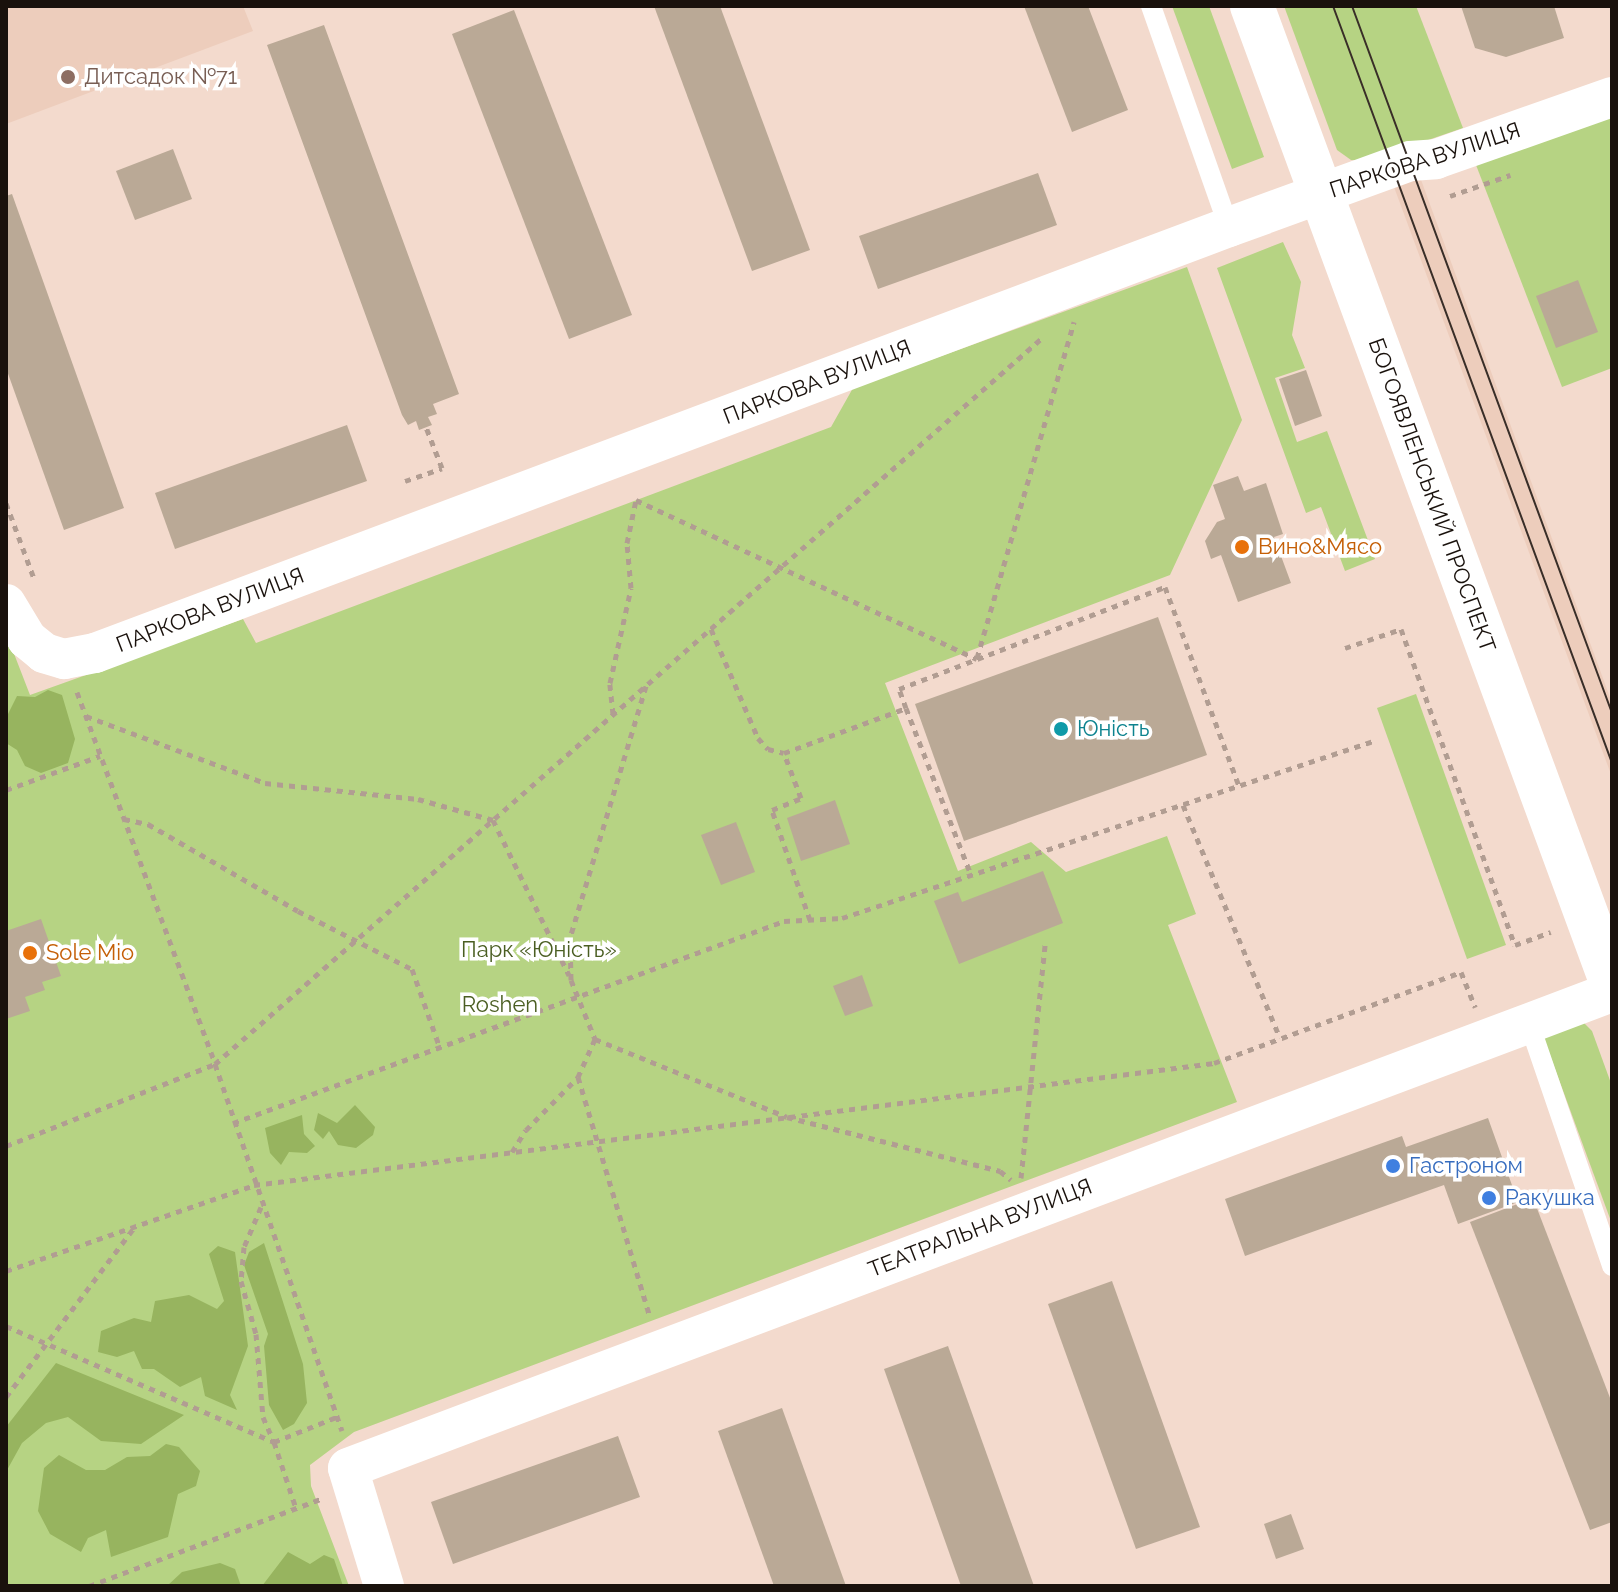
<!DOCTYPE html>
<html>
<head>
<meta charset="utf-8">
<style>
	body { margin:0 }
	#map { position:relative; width:1618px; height:1592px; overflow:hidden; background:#f3dacd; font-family:Raleway,sans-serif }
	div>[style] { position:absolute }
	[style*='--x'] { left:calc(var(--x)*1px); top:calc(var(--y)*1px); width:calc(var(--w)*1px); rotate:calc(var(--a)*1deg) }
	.built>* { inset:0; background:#edcdbc }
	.green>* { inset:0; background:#b6d383 }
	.forest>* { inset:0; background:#97b45f }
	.building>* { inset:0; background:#baa996 }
	.path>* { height:5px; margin-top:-2.5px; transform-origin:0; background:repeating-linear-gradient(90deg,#b19d92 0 6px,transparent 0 12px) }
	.lane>* { height:20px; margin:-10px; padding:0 10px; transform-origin:10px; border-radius:10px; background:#fff }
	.street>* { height:40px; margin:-20px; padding:0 20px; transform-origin:20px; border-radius:20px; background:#fff }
	.secondary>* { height:44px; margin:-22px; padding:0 22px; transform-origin:22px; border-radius:22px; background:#fff }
	.tram>* { height:2px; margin:-1px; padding:0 1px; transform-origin:1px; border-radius:1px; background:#392e28 }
	.dots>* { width:22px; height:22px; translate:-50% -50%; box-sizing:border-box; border:4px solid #fff; border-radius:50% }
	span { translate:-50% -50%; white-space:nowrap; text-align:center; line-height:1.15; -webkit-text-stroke:7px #fff; paint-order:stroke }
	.education-label { font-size:22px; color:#785e54 }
	.left { translate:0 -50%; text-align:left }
	.street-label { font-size:22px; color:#19110c }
	.food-label { font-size:22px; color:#c56008 }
	.culture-label { font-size:22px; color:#0d838f }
	.park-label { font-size:22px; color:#4a5e22 }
	.shop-label { font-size:22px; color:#366cbe }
	.frame { position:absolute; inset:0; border:8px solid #19110c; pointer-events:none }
</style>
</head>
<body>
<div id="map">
	<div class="built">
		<i style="clip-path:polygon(6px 6px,243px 6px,253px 31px,6px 124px)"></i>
		<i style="clip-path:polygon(1420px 177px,1612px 703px,1612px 777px,1394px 187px)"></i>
	</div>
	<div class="green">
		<i style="clip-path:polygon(1172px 6px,1209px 6px,1264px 157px,1232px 169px)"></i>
		<i style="clip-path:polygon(1284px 6px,1416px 6px,1463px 128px,1367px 161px,1351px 160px,1337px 150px)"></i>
		<i style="clip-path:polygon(1612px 115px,1612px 368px,1562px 387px,1476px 165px)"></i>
		<i style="clip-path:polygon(1283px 242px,1301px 282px,1292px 335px,1305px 368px,1275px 378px,1297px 442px,1327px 431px,1375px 559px,1345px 571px,1321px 507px,1306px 513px,1217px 268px)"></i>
		<i style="clip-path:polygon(1187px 267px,1242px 420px,1170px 575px,885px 683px,958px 871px,1031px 842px,1066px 872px,1167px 836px,1196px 914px,1168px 925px,1237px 1102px,354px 1432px,310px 1465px,311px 1486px,349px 1586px,6px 1586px,6px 633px,30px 695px,243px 619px,256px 643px,831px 427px,853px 388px)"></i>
		<i style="clip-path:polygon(1416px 694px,1506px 945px,1467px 959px,1377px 708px)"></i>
		<i style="clip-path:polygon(1581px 1020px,1592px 1031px,1612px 1086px,1612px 1224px,1540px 1028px)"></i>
	</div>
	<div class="forest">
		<i style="clip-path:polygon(48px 690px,62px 695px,75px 739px,68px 763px,41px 773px,25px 766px,17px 750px,6px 743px,6px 718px,17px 696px,35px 697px)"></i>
		<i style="clip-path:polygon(355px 1105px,375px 1127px,373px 1135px,356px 1148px,338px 1145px,329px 1131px,323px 1139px,314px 1130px,318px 1113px,337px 1123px)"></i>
		<i style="clip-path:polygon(302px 1115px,304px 1134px,315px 1146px,307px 1153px,289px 1152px,281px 1165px,270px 1153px,265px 1128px)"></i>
		<i style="clip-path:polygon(264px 1243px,303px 1364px,307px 1403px,294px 1424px,283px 1430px,269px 1405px,264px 1346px,268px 1334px,244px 1265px,249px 1252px)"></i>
		<i style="clip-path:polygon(218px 1246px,235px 1252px,248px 1346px,230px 1395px,237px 1410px,205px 1396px,201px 1377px,180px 1387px,154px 1369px,142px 1369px,134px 1351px,117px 1357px,98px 1352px,101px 1331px,134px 1318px,151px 1322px,155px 1301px,189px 1295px,217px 1309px,224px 1301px,209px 1254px)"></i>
		<i style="clip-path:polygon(56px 1363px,184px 1415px,141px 1444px,101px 1441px,68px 1417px,46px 1423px,22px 1443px,6px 1472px,6px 1427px)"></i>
		<i style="clip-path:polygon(166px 1444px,179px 1447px,200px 1471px,196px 1486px,178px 1494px,168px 1537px,111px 1557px,106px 1530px,88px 1538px,81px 1552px,50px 1534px,38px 1511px,44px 1468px,59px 1455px,86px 1470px,105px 1470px,127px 1457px,150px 1456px)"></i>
		<i style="clip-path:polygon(288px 1552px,310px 1564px,324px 1555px,334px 1559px,343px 1586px,262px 1586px)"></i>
		<i style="clip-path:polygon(220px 1563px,235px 1569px,241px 1586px,167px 1586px,182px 1572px)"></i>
	</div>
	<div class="building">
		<i style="clip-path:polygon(654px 6px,720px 6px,810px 250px,752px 271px)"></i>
		<i style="clip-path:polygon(1024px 6px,1088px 6px,1128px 110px,1072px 132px)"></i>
		<i style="clip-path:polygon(1461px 6px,1554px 6px,1564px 38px,1506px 57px,1475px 48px)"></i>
		<i style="clip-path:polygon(514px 10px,632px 315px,569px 339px,452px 34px)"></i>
		<i style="clip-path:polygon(324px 25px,459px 394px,433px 404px,437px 414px,428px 417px,432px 425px,419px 430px,416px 421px,408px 425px,402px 415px,267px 45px)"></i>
		<i style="clip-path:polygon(173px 149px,192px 199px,135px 220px,116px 171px)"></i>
		<i style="clip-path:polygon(1038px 173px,1057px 225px,878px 289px,859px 236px)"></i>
		<i style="clip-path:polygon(12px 194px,124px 508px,64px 530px,6px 368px,6px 196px)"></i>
		<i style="clip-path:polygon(1578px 280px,1598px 332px,1556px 348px,1536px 296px)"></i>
		<i style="clip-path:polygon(1306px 370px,1322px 416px,1295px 426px,1279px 379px)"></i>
		<i style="clip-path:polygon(347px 425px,367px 481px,175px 549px,155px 493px)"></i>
		<i style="clip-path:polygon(1238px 476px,1244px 491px,1266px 483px,1283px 534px,1274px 537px,1291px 583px,1238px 602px,1221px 555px,1211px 559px,1205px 541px,1217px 522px,1225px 519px,1213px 485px)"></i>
		<i style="clip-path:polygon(1158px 617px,1207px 755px,964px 841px,915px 704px)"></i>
		<i style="clip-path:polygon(835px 800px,850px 844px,801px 861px,787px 818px)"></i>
		<i style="clip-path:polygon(736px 822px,755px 872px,721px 885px,701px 835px)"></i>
		<i style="clip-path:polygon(1043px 871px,1063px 923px,959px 964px,934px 901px,958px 892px,962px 902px)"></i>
		<i style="clip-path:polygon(41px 919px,61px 976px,42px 982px,45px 990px,25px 997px,30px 1011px,6px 1019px,6px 931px)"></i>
		<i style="clip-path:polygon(862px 975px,873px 1006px,845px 1016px,833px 986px)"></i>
		<i style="clip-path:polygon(1488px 1118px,1518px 1202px,1458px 1224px,1444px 1185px,1245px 1256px,1225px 1199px,1402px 1136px,1406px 1147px)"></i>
		<i style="clip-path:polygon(1533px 1198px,1612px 1403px,1612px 1522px,1590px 1530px,1470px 1222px)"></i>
		<i style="clip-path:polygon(1112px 1281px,1200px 1527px,1136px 1549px,1048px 1304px)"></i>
		<i style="clip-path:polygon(948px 1346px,1034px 1586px,961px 1586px,884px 1369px)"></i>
		<i style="clip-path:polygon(782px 1408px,846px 1586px,774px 1586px,718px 1431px)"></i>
		<i style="clip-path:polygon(618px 1436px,640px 1497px,453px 1564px,431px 1502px)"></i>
		<i style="clip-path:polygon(1291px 1514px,1304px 1549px,1276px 1559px,1264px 1524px)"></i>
	</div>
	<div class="path">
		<i style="--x:1450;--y:196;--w:64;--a:-19.3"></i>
		<i style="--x:405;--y:481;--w:39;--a:-19"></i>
		<i style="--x:442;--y:468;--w:44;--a:-111.3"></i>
		<i style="--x:6;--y:503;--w:83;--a:69.6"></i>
		<i style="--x:711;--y:629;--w:119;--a:66.7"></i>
		<i style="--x:758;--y:738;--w:15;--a:48"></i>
		<i style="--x:768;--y:749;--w:16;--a:14"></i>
		<i style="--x:1345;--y:648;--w:59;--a:-18.7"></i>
		<i style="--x:1401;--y:629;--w:336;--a:70.2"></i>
		<i style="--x:1515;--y:945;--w:38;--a:-20"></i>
		<i style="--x:977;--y:658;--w:350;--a:-73.9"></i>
		<i style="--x:646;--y:686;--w:263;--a:106.8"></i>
		<i style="--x:570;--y:938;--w:42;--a:88.6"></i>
		<i style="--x:571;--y:980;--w:64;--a:67.9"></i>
		<i style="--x:595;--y:1039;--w:207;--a:22.1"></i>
		<i style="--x:787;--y:1117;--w:220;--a:14.2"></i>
		<i style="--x:1000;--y:1171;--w:14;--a:39"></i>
		<i style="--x:77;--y:692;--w:397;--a:69.6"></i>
		<i style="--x:215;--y:1064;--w:388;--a:70.9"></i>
		<i style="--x:906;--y:708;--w:179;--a:68.7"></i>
		<i style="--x:613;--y:714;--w:31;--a:-96"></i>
		<i style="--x:610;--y:683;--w:97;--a:-77.5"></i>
		<i style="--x:631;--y:588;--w:45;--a:-95.1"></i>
		<i style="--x:627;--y:543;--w:44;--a:-78.2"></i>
		<i style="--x:636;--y:500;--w:376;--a:25"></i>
		<i style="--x:86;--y:716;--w:191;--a:20.5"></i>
		<i style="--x:265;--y:783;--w:154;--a:6"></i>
		<i style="--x:418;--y:799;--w:78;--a:15.6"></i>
		<i style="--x:493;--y:820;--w:173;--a:63.9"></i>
		<i style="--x:6;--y:790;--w:100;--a:-19.9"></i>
		<i style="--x:1183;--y:805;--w:252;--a:67.4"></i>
		<i style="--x:124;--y:819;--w:25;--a:12"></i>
		<i style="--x:148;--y:824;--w:173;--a:30.1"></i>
		<i style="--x:298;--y:911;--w:128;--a:27"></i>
		<i style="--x:412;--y:969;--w:84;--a:70.5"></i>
		<i style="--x:810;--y:920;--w:116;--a:-109.1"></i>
		<i style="--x:772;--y:810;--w:31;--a:-22"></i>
		<i style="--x:801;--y:798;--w:48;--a:-110.7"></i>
		<i style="--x:784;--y:753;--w:130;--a:-20.2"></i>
		<i style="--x:906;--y:708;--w:20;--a:-110"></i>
		<i style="--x:899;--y:689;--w:285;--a:-21"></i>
		<i style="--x:1165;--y:587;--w:212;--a:69.6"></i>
		<i style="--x:595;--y:1039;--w:42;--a:114.1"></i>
		<i style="--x:578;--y:1077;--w:251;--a:73.3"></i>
		<i style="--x:233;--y:1123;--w:587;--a:-20.13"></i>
		<i style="--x:784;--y:921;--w:58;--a:-3"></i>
		<i style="--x:842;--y:918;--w:563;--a:-18.43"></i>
		<i style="--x:6;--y:1146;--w:225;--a:-21.4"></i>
		<i style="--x:215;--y:1064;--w:1102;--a:-41.28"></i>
		<i style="--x:512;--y:1152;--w:26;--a:-58"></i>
		<i style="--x:526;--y:1130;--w:74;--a:-45.5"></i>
		<i style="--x:1021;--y:1178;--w:235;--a:-84.1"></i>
		<i style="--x:261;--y:1207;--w:43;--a:113"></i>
		<i style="--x:244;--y:1247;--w:34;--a:95"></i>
		<i style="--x:241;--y:1281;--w:55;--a:74.2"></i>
		<i style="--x:256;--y:1334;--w:83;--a:85.2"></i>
		<i style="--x:263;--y:1417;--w:27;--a:66"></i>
		<i style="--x:274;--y:1442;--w:70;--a:-21.8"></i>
		<i style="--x:6;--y:1271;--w:262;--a:-19.1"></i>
		<i style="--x:254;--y:1185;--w:968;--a:-7.24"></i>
		<i style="--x:1214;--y:1063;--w:263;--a:-20.2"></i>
		<i style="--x:1461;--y:972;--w:38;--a:68"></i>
		<i style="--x:6;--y:1326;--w:292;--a:23.4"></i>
		<i style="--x:274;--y:1442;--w:70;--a:71.6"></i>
		<i style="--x:6;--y:1397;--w:216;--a:-52.9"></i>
		<i style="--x:89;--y:1586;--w:247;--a:-20.6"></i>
	</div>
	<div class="lane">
		<i style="--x:1151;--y:6;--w:234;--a:70.6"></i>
		<i style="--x:1529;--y:1023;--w:257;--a:71.1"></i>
	</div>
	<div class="street">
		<i style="--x:6;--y:604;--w:41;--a:59"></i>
		<i style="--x:27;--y:639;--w:22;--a:39"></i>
		<i style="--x:44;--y:653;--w:21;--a:17"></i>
		<i style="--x:64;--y:659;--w:32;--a:-11"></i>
		<i style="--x:95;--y:653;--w:1211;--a:-20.59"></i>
		<i style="--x:1229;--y:227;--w:193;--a:-20"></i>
		<i style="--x:1410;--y:161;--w:26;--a:-4"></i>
		<i style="--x:1436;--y:159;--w:187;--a:-19.4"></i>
		<i style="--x:384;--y:1586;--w:123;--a:-107"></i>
		<i style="--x:348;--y:1468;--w:1351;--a:-20.64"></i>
	</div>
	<div class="secondary">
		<i style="--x:1252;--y:6;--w:1042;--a:69.79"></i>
	</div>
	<div class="tram">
		<i style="--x:1333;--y:6;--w:807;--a:69.77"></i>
		<i style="--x:1352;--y:6;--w:753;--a:69.81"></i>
	</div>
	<div class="dots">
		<i style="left:68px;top:77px;background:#8d6e63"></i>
		<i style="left:1242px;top:547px;background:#e8710a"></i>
		<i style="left:1061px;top:729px;background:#0f9aa8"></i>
		<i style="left:30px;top:953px;background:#e8710a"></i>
		<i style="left:1393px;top:1166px;background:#3f7fe0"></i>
		<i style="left:1489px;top:1198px;background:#3f7fe0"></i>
	</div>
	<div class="education-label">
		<span class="left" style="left:84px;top:77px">Дитсадок №71</span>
	</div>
	<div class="street-label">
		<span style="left:1425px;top:160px;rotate:-18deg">ПАРКОВА ВУЛИЦЯ</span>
		<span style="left:817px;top:382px;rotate:-21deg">ПАРКОВА ВУЛИЦЯ</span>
		<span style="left:1432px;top:495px;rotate:70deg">БОГОЯВЛЕНСЬКИЙ ПРОСПЕКТ</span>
		<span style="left:210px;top:610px;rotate:-21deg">ПАРКОВА ВУЛИЦЯ</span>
		<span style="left:980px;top:1228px;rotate:-21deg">ТЕАТРАЛЬНА ВУЛИЦЯ</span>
	</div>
	<div class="food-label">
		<span class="left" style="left:1258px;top:547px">Вино&amp;Мясо</span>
		<span class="left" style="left:46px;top:953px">Sole Mio</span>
	</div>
	<div class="culture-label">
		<span class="left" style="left:1077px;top:729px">Юність</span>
	</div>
	<div class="park-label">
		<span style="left:539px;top:950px">Парк «Юність»</span>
		<span style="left:500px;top:1005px">Roshen</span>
	</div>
	<div class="shop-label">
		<span class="left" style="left:1409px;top:1166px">Гастроном</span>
		<span class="left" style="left:1505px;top:1198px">Ракушка</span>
	</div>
	<div class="frame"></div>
</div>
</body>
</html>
